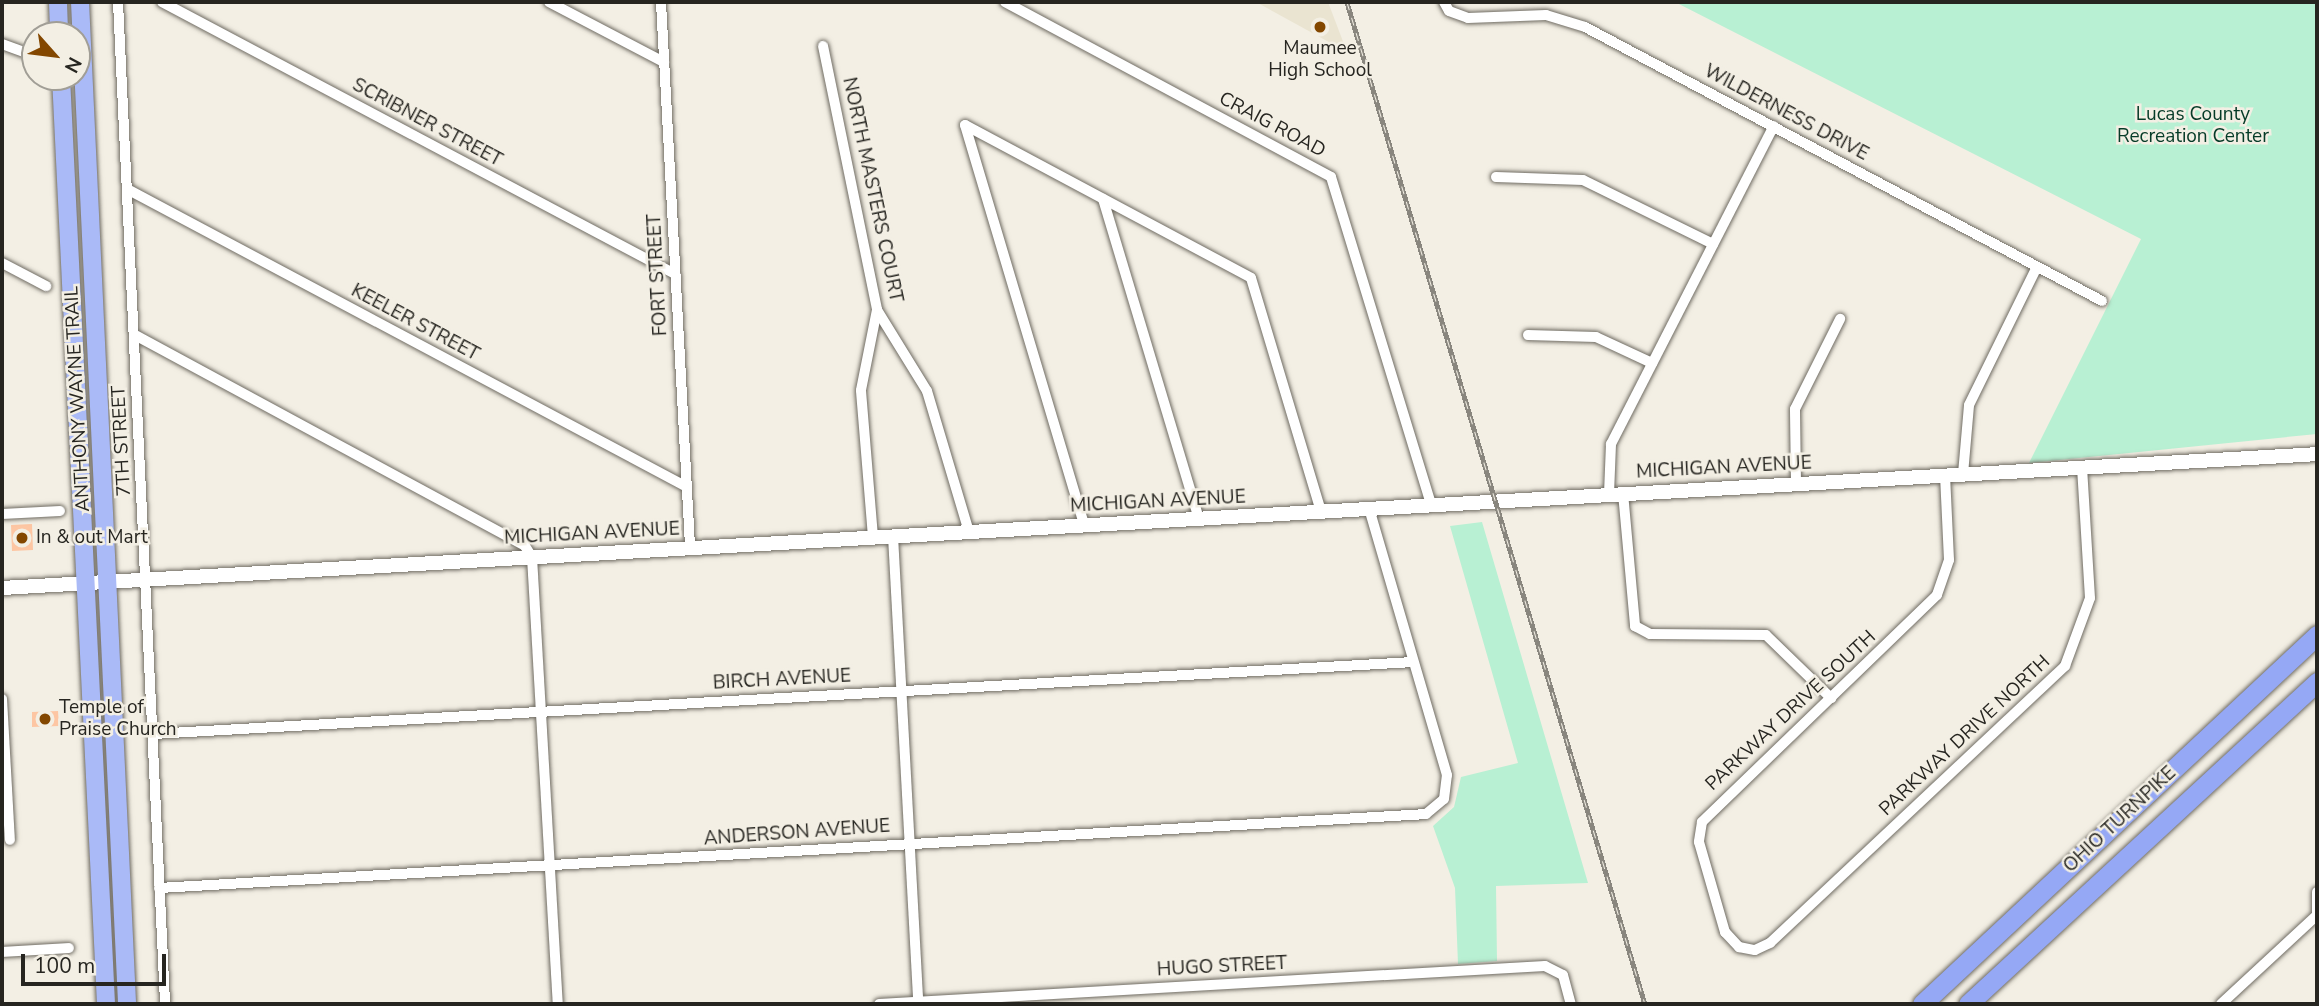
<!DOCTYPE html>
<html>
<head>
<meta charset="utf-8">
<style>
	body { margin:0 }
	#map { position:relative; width:2319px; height:1006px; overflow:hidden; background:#f3efe4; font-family:"Nunito Sans",sans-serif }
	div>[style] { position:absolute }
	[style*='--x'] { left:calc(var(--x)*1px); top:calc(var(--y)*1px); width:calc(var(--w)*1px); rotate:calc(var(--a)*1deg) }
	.built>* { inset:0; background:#eae4d1 }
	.green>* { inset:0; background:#b8f0d3 }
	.building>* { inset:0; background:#fdc6a3 }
	.roads { filter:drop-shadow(0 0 2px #6f6b62) drop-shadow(0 0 2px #6f6b62) }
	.minor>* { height:10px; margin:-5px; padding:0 5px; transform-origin:5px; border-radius:5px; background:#fff }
	.tertiary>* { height:14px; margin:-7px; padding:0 7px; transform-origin:7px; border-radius:7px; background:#fff }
	.trunk>* { height:18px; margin:-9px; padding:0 9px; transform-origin:9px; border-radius:9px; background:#aabaf7 }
	.motorway>* { height:19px; margin:-9.5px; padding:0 9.5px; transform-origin:9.5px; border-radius:9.5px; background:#95a8f5 }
	.rail>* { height:5px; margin-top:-2.5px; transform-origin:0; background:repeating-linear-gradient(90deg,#f3efe4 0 8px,#89867e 0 16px); box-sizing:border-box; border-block:2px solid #89867e }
	.dots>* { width:19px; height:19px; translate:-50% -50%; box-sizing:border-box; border:4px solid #f3efe4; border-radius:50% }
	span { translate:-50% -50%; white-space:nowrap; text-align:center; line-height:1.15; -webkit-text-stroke:5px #f3efe4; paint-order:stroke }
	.poi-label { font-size:19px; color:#262520 }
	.left { translate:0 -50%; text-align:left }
	.street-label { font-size:19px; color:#262520 }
	.park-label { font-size:19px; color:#053b27 }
	.frame { position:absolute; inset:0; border:4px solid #262520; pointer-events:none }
	.north { position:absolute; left:21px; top:21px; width:70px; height:70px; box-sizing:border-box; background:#f3efe4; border:2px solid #a19e96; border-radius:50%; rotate:118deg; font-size:19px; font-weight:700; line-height:28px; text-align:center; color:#262520 }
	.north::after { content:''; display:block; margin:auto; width:24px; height:32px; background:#834700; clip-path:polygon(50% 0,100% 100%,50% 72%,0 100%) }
	.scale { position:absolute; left:21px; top:954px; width:145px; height:32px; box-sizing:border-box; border:4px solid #262520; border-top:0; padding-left:9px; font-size:21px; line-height:24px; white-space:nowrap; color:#262520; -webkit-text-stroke:5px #f3efe4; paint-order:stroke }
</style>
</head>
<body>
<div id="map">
	<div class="built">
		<i style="clip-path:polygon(1256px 2px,1328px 2px,1347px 52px)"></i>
	</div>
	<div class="green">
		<i style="clip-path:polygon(1675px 2px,2317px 2px,2317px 434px,2029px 463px,2141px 239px)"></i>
		<i style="clip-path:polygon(1482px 522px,1588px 883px,1496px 886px,1497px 961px,1458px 964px,1455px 888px,1433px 826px,1454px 807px,1461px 777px,1518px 763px,1450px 526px)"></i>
	</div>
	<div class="building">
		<i style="clip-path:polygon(32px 524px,33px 550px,12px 551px,11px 525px)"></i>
		<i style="clip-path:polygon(58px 711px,59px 726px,32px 727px,32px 712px)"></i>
	</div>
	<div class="roads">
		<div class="minor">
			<i style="--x:118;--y:2;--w:1003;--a:87.31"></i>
			<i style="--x:162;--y:2;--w:581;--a:27.93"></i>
			<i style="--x:549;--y:2;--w:130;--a:27.6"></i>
			<i style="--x:661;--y:2;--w:546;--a:86.95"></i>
			<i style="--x:1005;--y:2;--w:370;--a:28.2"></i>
			<i style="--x:1331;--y:177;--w:343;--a:73"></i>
			<i style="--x:1444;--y:2;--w:10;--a:61"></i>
			<i style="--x:1449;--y:11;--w:20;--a:20"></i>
			<i style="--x:1468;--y:18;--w:78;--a:-2.2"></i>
			<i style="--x:1546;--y:15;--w:41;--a:17.1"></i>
			<i style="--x:1585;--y:27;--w:585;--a:27.92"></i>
			<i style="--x:2;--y:44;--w:35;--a:20"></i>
			<i style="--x:823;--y:46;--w:269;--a:78.4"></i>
			<i style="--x:877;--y:310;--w:95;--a:58.3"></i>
			<i style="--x:927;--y:391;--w:147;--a:73.4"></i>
			<i style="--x:965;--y:125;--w:324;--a:28.1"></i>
			<i style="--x:1251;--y:278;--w:244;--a:73.3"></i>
			<i style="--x:965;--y:125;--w:417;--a:73.4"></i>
			<i style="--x:1496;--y:177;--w:87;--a:2"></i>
			<i style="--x:1583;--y:180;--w:145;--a:26.2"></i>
			<i style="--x:127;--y:189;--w:634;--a:28.02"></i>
			<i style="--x:1103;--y:199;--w:334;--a:73.3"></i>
			<i style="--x:2;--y:263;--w:50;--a:27.6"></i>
			<i style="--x:135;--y:335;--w:443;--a:28.4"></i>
			<i style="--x:525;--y:546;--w:13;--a:58"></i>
			<i style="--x:532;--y:557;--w:448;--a:86.7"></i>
			<i style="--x:1528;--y:335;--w:68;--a:1.7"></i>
			<i style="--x:1596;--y:337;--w:62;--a:24.9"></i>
			<i style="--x:1963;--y:474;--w:69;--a:-85"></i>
			<i style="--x:1969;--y:405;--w:154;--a:-63.8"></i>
			<i style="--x:1945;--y:475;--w:85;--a:87.3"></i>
			<i style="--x:1949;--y:560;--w:37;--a:109"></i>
			<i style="--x:1937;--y:595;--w:327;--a:136"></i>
			<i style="--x:1702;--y:822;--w:20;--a:99"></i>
			<i style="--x:1699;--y:842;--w:94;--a:73.9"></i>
			<i style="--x:1725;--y:932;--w:21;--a:47"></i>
			<i style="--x:1739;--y:947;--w:16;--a:11"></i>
			<i style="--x:1755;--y:950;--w:17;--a:-25"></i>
			<i style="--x:1770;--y:943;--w:405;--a:-43.2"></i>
			<i style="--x:2065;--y:666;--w:72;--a:-69.8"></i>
			<i style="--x:2090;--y:598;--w:131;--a:-93.5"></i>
			<i style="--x:1796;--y:483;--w:74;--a:-90.8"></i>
			<i style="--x:1795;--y:409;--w:101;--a:-63.4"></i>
			<i style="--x:1623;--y:493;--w:134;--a:84.8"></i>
			<i style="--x:1635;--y:626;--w:17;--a:28"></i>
			<i style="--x:1650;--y:634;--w:116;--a:0.5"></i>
			<i style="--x:1766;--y:635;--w:91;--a:44.1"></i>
			<i style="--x:1609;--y:494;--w:50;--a:-87.7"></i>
			<i style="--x:1611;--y:444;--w:357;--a:-62.9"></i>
			<i style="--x:2;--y:514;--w:58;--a:-3"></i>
			<i style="--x:893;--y:536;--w:469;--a:86.9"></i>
			<i style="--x:873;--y:537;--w:147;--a:-94.7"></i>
			<i style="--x:861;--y:390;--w:82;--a:-78.7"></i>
			<i style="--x:2;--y:699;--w:141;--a:86.8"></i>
			<i style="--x:153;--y:734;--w:1262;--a:-3.27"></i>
			<i style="--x:159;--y:888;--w:1269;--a:-3.34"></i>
			<i style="--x:1426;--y:814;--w:23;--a:-40"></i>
			<i style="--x:1444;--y:799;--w:24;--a:-83"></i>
			<i style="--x:1447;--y:775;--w:277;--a:-106.3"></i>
			<i style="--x:2317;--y:892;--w:21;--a:90"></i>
			<i style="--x:2;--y:952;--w:67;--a:-3.4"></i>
			<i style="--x:879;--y:1004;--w:667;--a:-3.27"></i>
			<i style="--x:1545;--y:966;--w:20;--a:27"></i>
			<i style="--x:1563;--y:975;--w:30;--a:75"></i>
			<i style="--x:2221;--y:1004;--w:131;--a:-42.8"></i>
		</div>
		<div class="tertiary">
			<i style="--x:2;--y:588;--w:2319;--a:-3.31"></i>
		</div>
		<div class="trunk">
			<i style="--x:58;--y:2;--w:33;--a:88"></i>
			<i style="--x:80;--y:2;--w:1003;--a:87.31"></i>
			<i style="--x:61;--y:77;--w:928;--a:87.22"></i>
		</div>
		<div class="motorway">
			<i style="--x:1922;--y:1004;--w:541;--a:-43.05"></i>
			<i style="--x:1968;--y:1004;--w:475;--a:-42.7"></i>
		</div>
	</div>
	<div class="rail">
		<i style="--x:1347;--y:2;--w:1045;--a:73.44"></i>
	</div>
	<div class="dots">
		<i style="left:1320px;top:27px;background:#834700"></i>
		<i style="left:22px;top:538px;background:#834700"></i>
		<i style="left:45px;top:719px;background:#834700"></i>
	</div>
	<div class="poi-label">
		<span style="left:1320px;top:60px">Maumee<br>High School</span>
		<span class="left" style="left:36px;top:538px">In &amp; out Mart</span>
		<span class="left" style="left:59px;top:719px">Temple of<br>Praise Church</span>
	</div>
	<div class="street-label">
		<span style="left:1786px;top:113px;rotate:28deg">WILDERNESS DRIVE</span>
		<span style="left:427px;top:123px;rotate:28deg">SCRIBNER STREET</span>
		<span style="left:1272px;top:125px;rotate:28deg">CRAIG ROAD</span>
		<span style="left:872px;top:190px;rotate:78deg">NORTH MASTERS COURT</span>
		<span style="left:658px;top:275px;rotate:-93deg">FORT STREET</span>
		<span style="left:415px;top:323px;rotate:28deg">KEELER STREET</span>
		<span style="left:78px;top:399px;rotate:-93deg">ANTHONY WAYNE TRAIL</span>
		<span style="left:122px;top:441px;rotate:-93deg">7TH STREET</span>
		<span style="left:1724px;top:468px;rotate:-3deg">MICHIGAN AVENUE</span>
		<span style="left:1158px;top:502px;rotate:-3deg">MICHIGAN AVENUE</span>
		<span style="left:592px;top:534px;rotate:-3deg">MICHIGAN AVENUE</span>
		<span style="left:782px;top:680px;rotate:-3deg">BIRCH AVENUE</span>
		<span style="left:1791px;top:711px;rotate:-43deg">PARKWAY DRIVE SOUTH</span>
		<span style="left:1965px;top:736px;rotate:-43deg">PARKWAY DRIVE NORTH</span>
		<span style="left:2120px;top:820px;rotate:-43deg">OHIO TURNPIKE</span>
		<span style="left:797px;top:833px;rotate:-4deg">ANDERSON AVENUE</span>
		<span style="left:1222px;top:967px;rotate:-3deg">HUGO STREET</span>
	</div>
	<div class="park-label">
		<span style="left:2193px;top:126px">Lucas County<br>Recreation Center</span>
	</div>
	<div class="frame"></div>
	<div class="north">N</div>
	<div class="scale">100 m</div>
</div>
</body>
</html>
